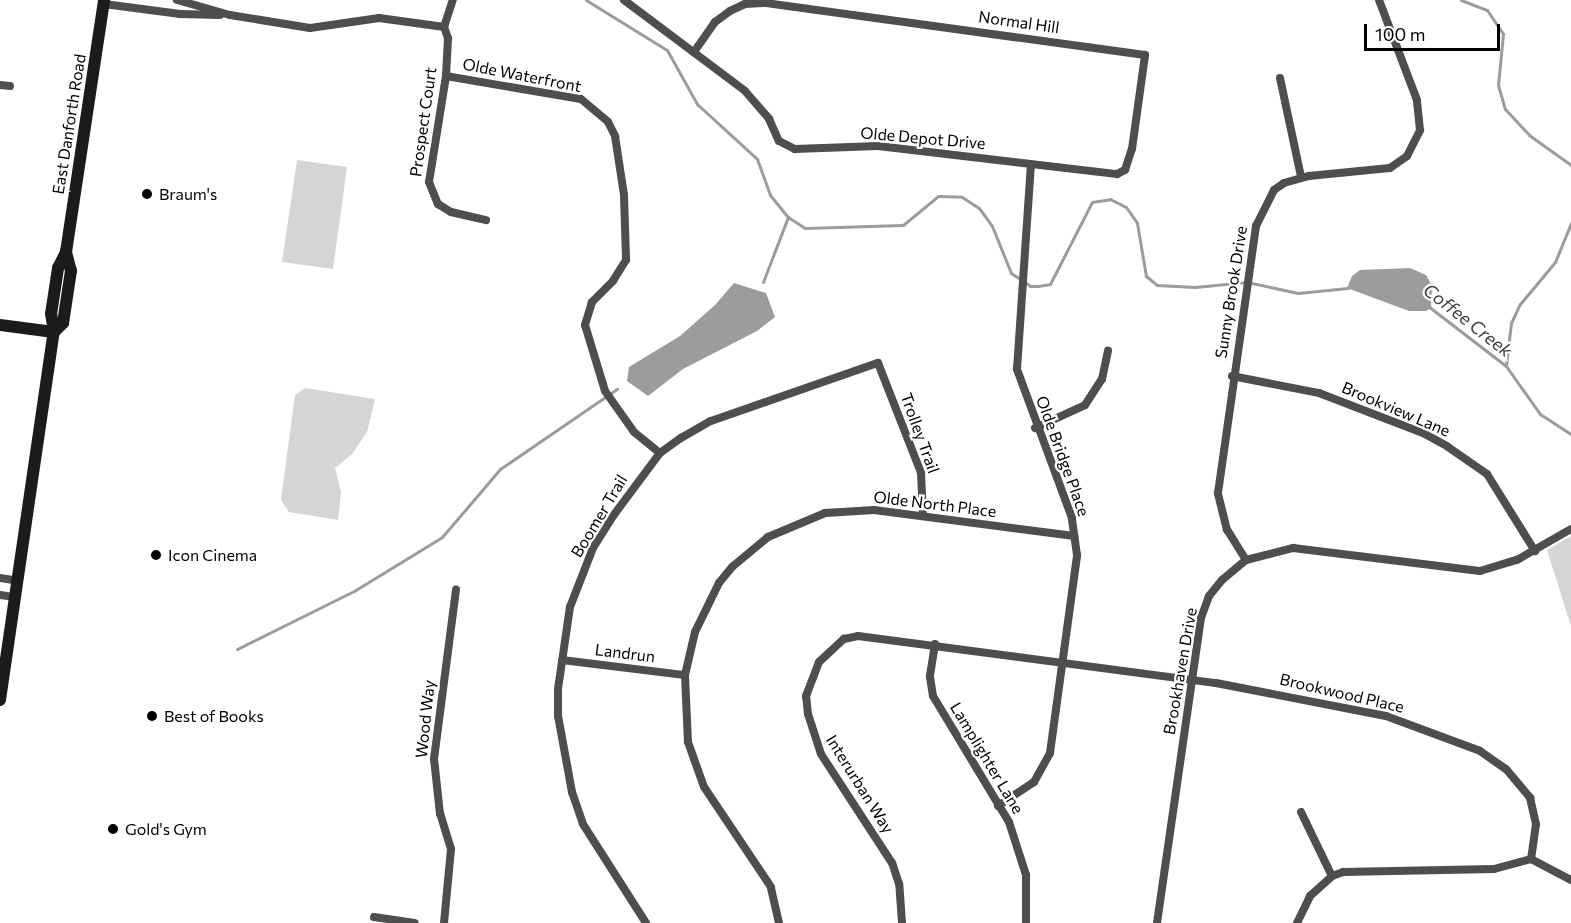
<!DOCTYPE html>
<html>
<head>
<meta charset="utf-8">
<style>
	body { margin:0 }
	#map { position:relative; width:1571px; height:923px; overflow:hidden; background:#fff; font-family:Commissioner,sans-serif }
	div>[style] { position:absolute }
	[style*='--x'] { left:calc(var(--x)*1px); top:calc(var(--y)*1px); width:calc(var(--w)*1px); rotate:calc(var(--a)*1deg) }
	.green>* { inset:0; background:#d5d5d5 }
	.water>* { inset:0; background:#9c9c9c }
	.stream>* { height:3px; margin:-1.5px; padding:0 1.5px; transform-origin:1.5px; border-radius:1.5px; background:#9c9c9c }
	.street>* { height:8px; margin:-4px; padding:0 4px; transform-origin:4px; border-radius:4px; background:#4e4e4e }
	.secondary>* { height:12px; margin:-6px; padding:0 6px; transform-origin:6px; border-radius:6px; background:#1b1b1b }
	.dots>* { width:16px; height:16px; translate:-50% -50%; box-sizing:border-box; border:3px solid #fff; border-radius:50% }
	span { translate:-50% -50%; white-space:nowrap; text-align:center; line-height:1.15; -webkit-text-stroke:4.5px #fff; paint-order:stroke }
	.street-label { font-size:16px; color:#000 }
	.poi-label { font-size:16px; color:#000 }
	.left { translate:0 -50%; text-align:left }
	.water-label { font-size:18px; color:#3d3d3d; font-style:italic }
	.scale { position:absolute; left:1364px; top:24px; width:136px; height:27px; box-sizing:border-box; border:3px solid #000; border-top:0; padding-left:8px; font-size:18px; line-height:21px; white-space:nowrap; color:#000; -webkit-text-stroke:4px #fff; paint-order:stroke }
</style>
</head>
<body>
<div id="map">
	<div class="green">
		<i style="clip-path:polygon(297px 160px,347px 167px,333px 269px,282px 262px)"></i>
		<i style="clip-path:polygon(305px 388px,375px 399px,367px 432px,352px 454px,335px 468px,341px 492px,338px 520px,289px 512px,281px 500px,295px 395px)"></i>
		<i style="clip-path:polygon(1571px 536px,1571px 626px,1547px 550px)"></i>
	</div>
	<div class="water">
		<i style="clip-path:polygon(1410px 268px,1426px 275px,1432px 286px,1431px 308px,1426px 311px,1409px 311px,1347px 288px,1352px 276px,1360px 270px)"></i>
		<i style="clip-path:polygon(734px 283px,766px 293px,775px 317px,757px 331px,683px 369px,648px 396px,627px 381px,629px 367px,680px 336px,715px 305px)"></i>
	</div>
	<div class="stream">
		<i style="--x:586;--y:0;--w:95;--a:31.7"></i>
		<i style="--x:667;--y:50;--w:62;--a:60.9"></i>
		<i style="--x:697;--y:104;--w:81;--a:42.5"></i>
		<i style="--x:757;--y:159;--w:38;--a:70"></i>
		<i style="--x:770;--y:195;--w:28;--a:51"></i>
		<i style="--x:788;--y:217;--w:20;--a:33"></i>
		<i style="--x:805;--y:228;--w:98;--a:-1.8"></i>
		<i style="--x:903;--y:225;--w:45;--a:-39.6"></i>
		<i style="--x:938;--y:196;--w:24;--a:2"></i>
		<i style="--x:962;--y:197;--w:20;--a:33"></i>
		<i style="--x:979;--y:208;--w:22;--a:54"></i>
		<i style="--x:992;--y:226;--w:51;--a:68"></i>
		<i style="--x:1011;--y:273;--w:23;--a:34"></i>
		<i style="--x:1030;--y:286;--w:8;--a:0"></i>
		<i style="--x:1038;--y:286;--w:12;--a:-9"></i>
		<i style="--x:1050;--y:284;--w:92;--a:-62.9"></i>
		<i style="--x:1092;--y:202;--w:18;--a:-9"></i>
		<i style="--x:1110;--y:199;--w:18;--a:27"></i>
		<i style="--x:1126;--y:207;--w:19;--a:55"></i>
		<i style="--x:1137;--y:223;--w:54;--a:80.4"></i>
		<i style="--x:1146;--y:276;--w:14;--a:39"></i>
		<i style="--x:1157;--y:285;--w:38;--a:3"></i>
		<i style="--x:1195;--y:287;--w:52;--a:-5.5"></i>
		<i style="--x:1247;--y:282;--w:52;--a:12.2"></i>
		<i style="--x:1298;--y:293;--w:50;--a:-5.7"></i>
		<i style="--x:1461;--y:0;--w:28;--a:21"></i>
		<i style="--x:1487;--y:10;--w:29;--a:56"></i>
		<i style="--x:1503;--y:34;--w:51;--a:95.6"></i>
		<i style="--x:1498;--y:85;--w:25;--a:74"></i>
		<i style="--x:1505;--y:109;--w:35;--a:47"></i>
		<i style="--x:1529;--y:135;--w:52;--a:35.5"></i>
		<i style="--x:763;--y:282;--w:70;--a:-69"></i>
		<i style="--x:1428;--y:306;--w:98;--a:37.6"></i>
		<i style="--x:1506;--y:366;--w:59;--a:54.7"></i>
		<i style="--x:1540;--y:414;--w:37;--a:33"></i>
		<i style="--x:1506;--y:365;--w:42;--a:-83.2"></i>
		<i style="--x:1511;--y:323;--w:21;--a:-65"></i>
		<i style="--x:1520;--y:304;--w:55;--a:-50.2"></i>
		<i style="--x:1555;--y:262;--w:42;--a:-67.7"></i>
		<i style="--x:237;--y:649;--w:131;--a:-26.4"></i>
		<i style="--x:354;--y:591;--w:103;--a:-31.5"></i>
		<i style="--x:442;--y:537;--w:89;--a:-49.5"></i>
		<i style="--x:500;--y:469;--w:142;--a:-34.4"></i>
	</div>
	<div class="street">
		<i style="--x:177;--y:0;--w:55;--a:15.8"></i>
		<i style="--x:230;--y:15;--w:81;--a:9.2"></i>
		<i style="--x:310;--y:28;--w:70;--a:-8.2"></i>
		<i style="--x:379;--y:18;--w:66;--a:7.9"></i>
		<i style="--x:624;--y:0;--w:151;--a:36.9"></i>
		<i style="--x:745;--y:91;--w:37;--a:49"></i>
		<i style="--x:769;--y:119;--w:24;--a:66"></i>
		<i style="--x:779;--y:141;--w:18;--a:27"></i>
		<i style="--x:795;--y:149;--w:83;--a:-2.1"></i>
		<i style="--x:878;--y:146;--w:241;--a:6.7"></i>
		<i style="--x:1117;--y:174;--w:9;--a:-27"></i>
		<i style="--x:1125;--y:170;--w:22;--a:-72"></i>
		<i style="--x:1132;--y:149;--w:95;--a:-82.1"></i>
		<i style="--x:1145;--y:55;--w:386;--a:-172.2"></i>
		<i style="--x:763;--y:3;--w:18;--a:177"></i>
		<i style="--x:745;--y:4;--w:17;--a:155"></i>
		<i style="--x:730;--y:11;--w:19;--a:144"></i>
		<i style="--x:715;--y:22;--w:37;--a:125"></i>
		<i style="--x:104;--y:4;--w:77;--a:7.5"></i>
		<i style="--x:180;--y:14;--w:40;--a:1.4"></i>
		<i style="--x:444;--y:27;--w:12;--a:70"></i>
		<i style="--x:448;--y:38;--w:38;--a:93"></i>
		<i style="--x:446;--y:76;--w:107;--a:99.1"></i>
		<i style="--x:429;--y:182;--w:24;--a:68"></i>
		<i style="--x:438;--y:204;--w:15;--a:32"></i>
		<i style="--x:451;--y:212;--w:36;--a:13"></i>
		<i style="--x:444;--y:27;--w:28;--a:-72"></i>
		<i style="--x:446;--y:76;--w:137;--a:9.7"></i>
		<i style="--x:581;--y:99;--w:35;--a:40"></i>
		<i style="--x:608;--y:122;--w:16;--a:63"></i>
		<i style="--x:615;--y:136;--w:60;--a:81.3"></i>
		<i style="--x:624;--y:195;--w:65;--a:88.2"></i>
		<i style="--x:626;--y:260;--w:25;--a:122"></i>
		<i style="--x:613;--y:281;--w:30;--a:135"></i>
		<i style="--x:592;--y:302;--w:24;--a:107"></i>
		<i style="--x:585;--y:325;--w:69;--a:73.1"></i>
		<i style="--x:605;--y:391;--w:50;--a:54.7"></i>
		<i style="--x:634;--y:432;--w:33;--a:39"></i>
		<i style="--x:1280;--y:78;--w:101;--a:78"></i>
		<i style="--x:0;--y:85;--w:10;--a:6"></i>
		<i style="--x:1232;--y:376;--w:89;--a:11.1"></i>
		<i style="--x:1319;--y:393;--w:114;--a:21.1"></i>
		<i style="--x:1425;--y:434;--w:26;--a:29"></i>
		<i style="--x:1448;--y:447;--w:47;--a:34.7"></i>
		<i style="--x:1487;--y:474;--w:91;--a:58.1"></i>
		<i style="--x:1035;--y:428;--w:55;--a:-24.7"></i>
		<i style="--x:1085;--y:405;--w:31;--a:-57"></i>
		<i style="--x:1102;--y:379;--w:29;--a:-78"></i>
		<i style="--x:1246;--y:560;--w:36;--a:-122"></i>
		<i style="--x:1227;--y:530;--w:38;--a:-104"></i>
		<i style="--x:1218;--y:493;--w:270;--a:-81.9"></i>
		<i style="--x:1256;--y:226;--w:40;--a:-63.4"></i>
		<i style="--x:1274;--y:190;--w:12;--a:-35"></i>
		<i style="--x:1284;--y:183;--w:26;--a:-16"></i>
		<i style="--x:1309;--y:176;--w:81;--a:-5.6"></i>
		<i style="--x:1390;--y:168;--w:21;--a:-35"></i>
		<i style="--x:1407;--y:156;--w:29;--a:-63"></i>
		<i style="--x:1420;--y:130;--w:30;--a:-96"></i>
		<i style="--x:1417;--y:100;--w:107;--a:-110.8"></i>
		<i style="--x:0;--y:578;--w:18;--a:9"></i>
		<i style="--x:0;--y:595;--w:15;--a:8"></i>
		<i style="--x:935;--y:644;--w:33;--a:99"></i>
		<i style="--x:930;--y:677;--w:19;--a:81"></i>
		<i style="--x:933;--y:696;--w:147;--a:58.9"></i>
		<i style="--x:1009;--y:822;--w:56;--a:72.2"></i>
		<i style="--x:1026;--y:875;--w:48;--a:90"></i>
		<i style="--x:562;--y:660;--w:124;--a:7"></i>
		<i style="--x:998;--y:806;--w:43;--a:-33.7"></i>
		<i style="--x:1034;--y:782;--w:33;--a:-61"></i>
		<i style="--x:1050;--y:753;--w:200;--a:-82.2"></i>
		<i style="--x:1077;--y:555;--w:37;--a:-98"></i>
		<i style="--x:1072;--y:518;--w:159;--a:-110.3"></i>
		<i style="--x:1017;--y:369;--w:205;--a:-86.1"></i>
		<i style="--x:1301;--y:812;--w:71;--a:64.2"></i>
		<i style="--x:1531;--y:859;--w:45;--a:27.7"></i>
		<i style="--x:374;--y:917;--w:41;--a:8.3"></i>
		<i style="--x:444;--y:923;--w:74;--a:-84.6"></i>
		<i style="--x:451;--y:849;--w:37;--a:-107"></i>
		<i style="--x:440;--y:814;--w:55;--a:-96.2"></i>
		<i style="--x:434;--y:759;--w:171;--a:-82.6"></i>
		<i style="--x:646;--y:923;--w:117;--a:-122.5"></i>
		<i style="--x:583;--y:824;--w:34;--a:-109"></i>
		<i style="--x:572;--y:792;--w:77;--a:-100.4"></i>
		<i style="--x:558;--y:716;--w:27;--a:-90"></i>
		<i style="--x:558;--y:689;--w:83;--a:-81.7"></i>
		<i style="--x:570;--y:607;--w:63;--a:-68.7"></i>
		<i style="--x:593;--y:548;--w:38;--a:-58"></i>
		<i style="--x:613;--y:516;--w:79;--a:-53.3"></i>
		<i style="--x:660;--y:453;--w:26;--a:-36"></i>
		<i style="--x:681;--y:438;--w:34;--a:-30"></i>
		<i style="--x:711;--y:421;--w:177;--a:-19.2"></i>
		<i style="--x:878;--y:363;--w:118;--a:68.6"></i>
		<i style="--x:921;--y:473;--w:42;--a:87.3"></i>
		<i style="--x:779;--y:923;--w:37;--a:-103"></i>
		<i style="--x:771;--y:887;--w:120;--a:-123.8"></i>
		<i style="--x:704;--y:787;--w:48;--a:-109.6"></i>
		<i style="--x:688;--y:742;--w:67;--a:-92.6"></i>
		<i style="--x:685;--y:675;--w:44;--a:-76.9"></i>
		<i style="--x:695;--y:632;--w:55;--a:-63.9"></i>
		<i style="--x:719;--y:583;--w:21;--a:-51"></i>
		<i style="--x:732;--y:567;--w:47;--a:-39.8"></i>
		<i style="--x:768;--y:537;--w:62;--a:-22.8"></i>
		<i style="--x:825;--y:513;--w:49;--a:-3.5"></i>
		<i style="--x:874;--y:510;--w:202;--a:7.4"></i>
		<i style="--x:902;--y:923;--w:39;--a:-94"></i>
		<i style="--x:899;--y:884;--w:22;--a:-108"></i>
		<i style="--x:892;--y:863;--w:130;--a:-123.1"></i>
		<i style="--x:821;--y:754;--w:42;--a:-108"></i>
		<i style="--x:808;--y:714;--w:18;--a:-96"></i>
		<i style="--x:806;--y:696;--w:36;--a:-69"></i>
		<i style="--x:819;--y:662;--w:34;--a:-43"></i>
		<i style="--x:844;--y:639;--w:14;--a:-12"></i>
		<i style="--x:858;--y:636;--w:361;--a:7.5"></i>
		<i style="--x:1216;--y:683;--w:173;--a:11"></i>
		<i style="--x:1386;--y:716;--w:100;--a:20.4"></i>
		<i style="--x:1480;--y:751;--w:32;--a:35"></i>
		<i style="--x:1506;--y:769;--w:38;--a:50"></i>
		<i style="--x:1530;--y:798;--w:27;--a:77"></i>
		<i style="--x:1536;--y:824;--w:35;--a:98"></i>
		<i style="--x:1157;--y:923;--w:308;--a:-81.8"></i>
		<i style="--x:1201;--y:618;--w:23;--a:-70"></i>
		<i style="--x:1209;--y:596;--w:21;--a:-51"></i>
		<i style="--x:1222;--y:580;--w:31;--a:-40"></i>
		<i style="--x:1246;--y:560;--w:49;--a:-14.3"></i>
		<i style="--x:1293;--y:548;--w:188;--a:7"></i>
		<i style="--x:1480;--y:571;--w:39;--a:-17"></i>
		<i style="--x:1517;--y:560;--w:62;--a:-29.9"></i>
		<i style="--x:1297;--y:923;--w:30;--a:-64"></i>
		<i style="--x:1310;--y:896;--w:30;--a:-42"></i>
		<i style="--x:1332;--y:876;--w:12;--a:-20"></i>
		<i style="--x:1343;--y:872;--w:151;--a:-1.1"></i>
		<i style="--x:1494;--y:869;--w:38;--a:-15"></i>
	</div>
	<div class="secondary">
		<i style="--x:0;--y:325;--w:54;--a:7.4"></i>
		<i style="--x:54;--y:332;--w:13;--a:-45"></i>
		<i style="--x:63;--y:323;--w:53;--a:-81.3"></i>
		<i style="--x:71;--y:271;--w:20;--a:-105"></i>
		<i style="--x:0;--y:700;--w:372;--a:-81.7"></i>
		<i style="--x:54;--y:332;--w:18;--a:-99"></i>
		<i style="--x:51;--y:314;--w:47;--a:-81.3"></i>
		<i style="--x:58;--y:268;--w:18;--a:-63"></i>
		<i style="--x:66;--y:252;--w:255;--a:-81.4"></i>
	</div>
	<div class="dots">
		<i style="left:147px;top:194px;background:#000"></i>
		<i style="left:156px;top:555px;background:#000"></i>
		<i style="left:152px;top:716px;background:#000"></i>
		<i style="left:113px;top:829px;background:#000"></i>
	</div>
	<div class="street-label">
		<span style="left:1019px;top:22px;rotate:8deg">Normal Hill</span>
		<span style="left:522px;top:75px;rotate:11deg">Olde Waterfront</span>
		<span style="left:423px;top:122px;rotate:-82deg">Prospect Court</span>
		<span style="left:69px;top:124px;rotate:-81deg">East Danforth Road</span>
		<span style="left:923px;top:138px;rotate:5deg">Olde Depot Drive</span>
		<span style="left:1231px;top:292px;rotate:-81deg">Sunny Brook Drive</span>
		<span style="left:1396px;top:409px;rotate:23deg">Brookview Lane</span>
		<span style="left:920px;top:433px;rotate:70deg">Trolley Trail</span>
		<span style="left:1063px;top:456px;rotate:70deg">Olde Bridge Place</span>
		<span style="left:935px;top:504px;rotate:7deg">Olde North Place</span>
		<span style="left:599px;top:516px;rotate:-59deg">Boomer Trail</span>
		<span style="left:625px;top:653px;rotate:7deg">Landrun</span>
		<span style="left:1180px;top:671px;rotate:-80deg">Brookhaven Drive</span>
		<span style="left:1342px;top:693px;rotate:13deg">Brookwood Place</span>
		<span style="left:425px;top:719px;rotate:-84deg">Wood Way</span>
		<span style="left:987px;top:758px;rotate:59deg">Lamplighter Lane</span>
		<span style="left:860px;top:784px;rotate:58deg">Interurban Way</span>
	</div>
	<div class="poi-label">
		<span class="left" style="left:159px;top:194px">Braum's</span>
		<span class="left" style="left:168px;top:555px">Icon Cinema</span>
		<span class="left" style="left:164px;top:716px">Best of Books</span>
		<span class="left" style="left:125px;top:829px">Gold's Gym</span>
	</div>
	<div class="water-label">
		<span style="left:1468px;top:320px;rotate:38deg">Coffee Creek</span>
	</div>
	<div class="scale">100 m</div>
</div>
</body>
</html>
